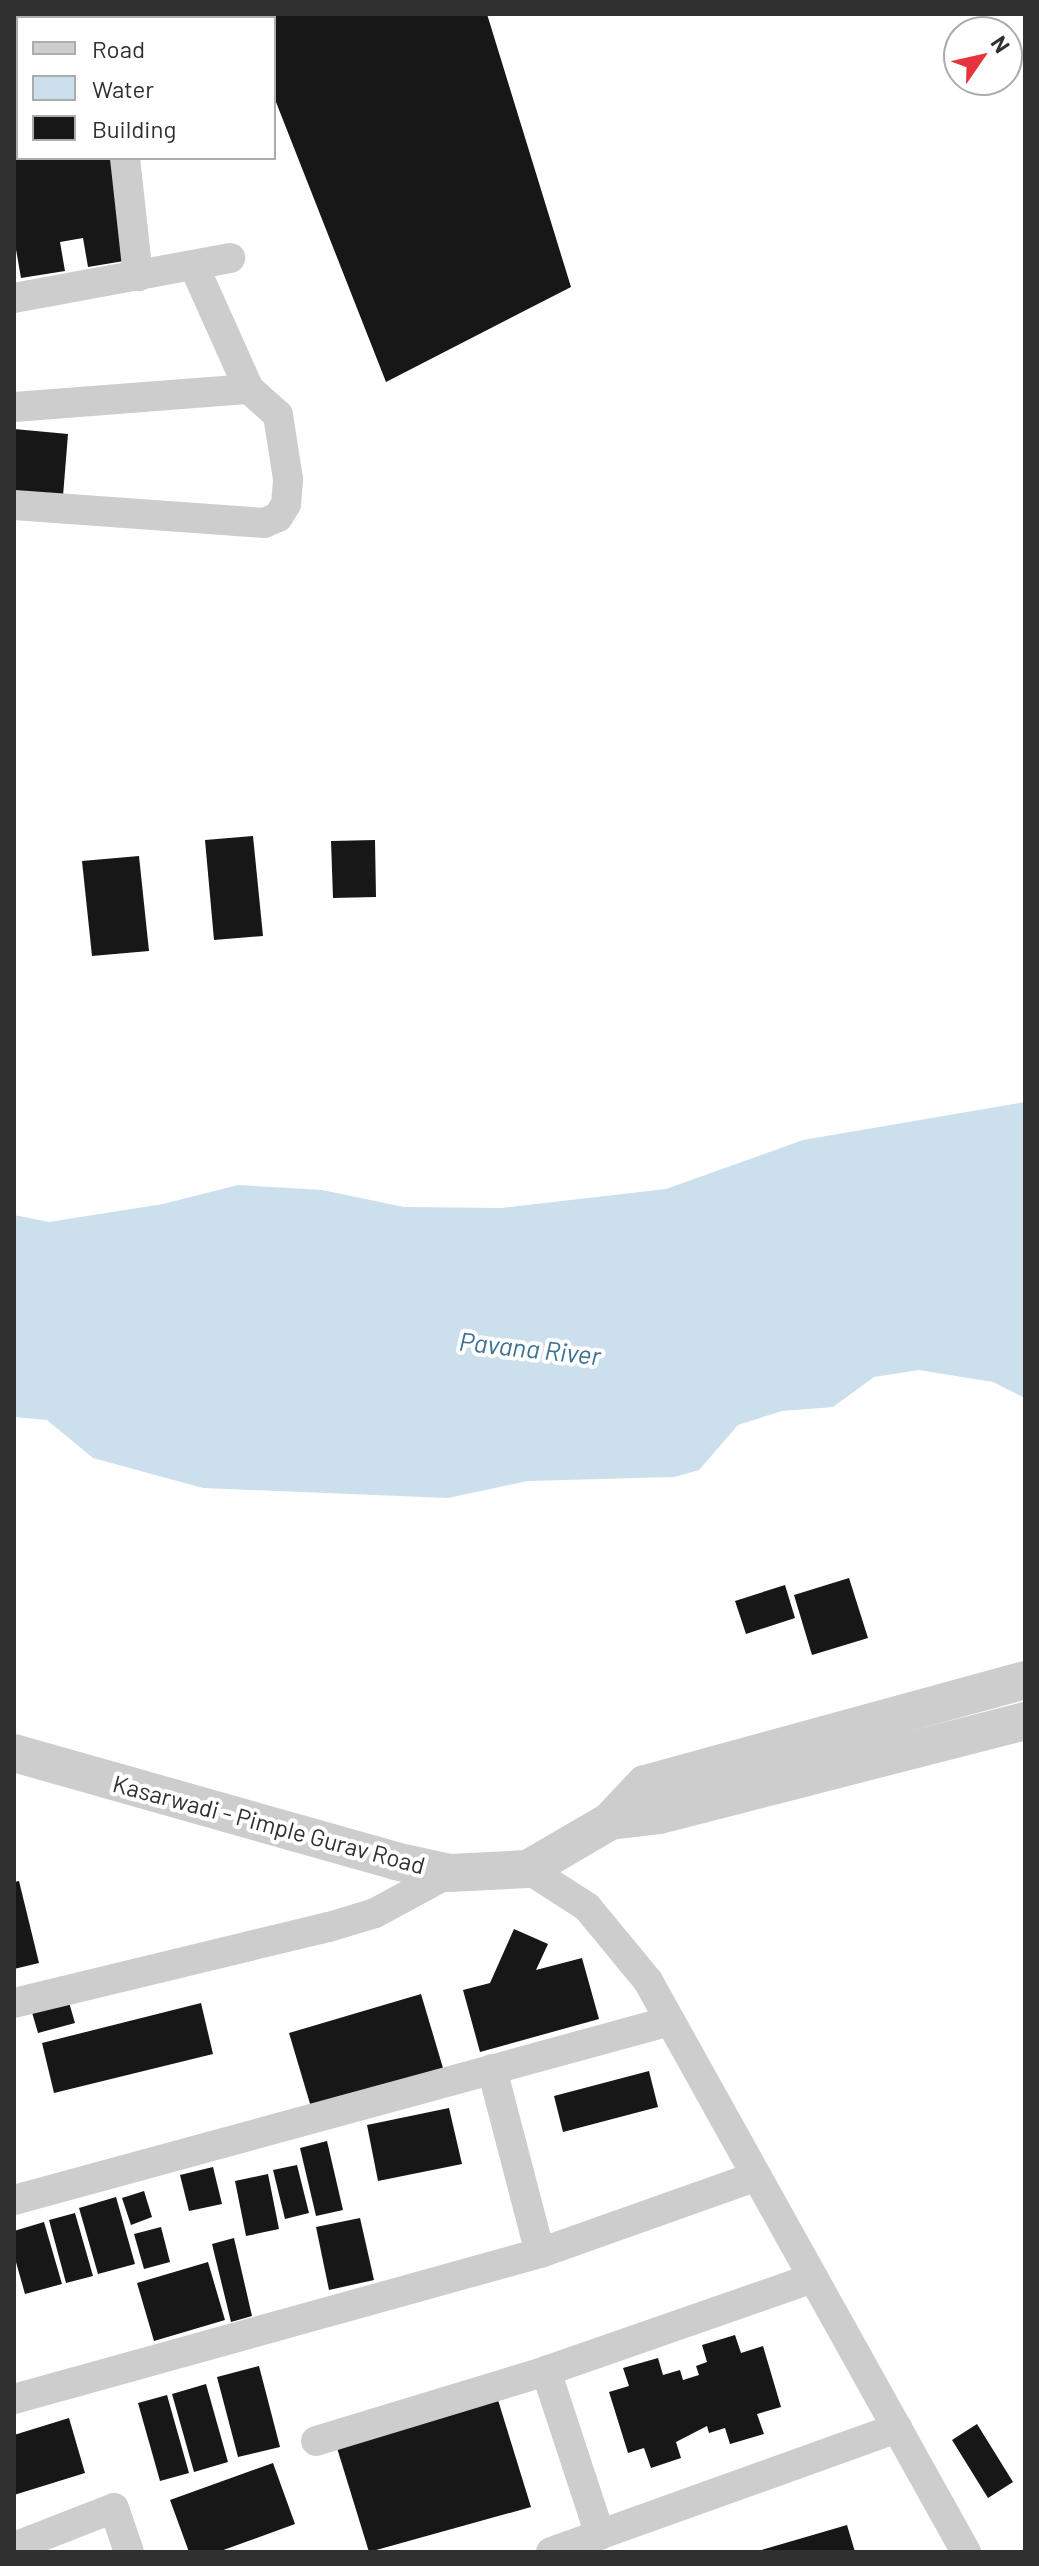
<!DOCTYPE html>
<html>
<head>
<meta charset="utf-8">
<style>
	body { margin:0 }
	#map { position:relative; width:1039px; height:2566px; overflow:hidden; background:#fff; font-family:Barlow,sans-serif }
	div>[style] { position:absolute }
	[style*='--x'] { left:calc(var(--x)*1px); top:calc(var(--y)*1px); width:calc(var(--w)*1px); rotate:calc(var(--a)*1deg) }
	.water>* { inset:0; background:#cbdfed }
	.building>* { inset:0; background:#171717 }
	.minor>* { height:30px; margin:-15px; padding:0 15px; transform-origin:15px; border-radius:15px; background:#cdcdcd }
	.tertiary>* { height:38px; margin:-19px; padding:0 19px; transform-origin:19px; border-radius:19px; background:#cdcdcd }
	span { translate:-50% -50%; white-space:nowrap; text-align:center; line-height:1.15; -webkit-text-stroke:8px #fff; paint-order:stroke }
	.street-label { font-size:24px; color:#303030 }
	.water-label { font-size:26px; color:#3d7193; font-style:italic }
	.frame { position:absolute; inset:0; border:16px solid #303030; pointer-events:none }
	.legend { position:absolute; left:16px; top:16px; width:260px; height:144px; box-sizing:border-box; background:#fff; border:2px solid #acacac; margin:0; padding:10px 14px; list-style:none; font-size:24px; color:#303030 }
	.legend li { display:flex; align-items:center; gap:16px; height:40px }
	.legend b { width:40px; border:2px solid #acacac }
	.north { position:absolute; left:943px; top:16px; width:80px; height:80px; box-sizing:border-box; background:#fff; border:2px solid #acacac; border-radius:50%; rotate:56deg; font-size:22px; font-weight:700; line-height:32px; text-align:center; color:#303030 }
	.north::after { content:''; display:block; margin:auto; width:28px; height:36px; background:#e6343f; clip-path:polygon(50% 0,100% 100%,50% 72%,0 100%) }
</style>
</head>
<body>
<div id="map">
	<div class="water">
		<i style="clip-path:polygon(1025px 1102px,1025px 1398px,993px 1382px,919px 1370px,874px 1377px,833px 1407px,782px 1411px,738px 1425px,699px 1470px,674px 1477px,528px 1481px,448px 1498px,203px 1488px,93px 1458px,47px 1420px,14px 1417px,14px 1215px,49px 1222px,163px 1204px,238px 1185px,322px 1190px,404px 1207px,501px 1208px,666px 1189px,803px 1140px)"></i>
	</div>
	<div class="building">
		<i style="clip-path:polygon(14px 14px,87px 14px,88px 18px,18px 18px,18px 158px,112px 158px,130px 260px,88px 267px,83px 238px,60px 242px,65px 271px,21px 278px,14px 238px)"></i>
		<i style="clip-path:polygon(241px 14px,487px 14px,571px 287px,386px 382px,274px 97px,274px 18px)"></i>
		<i style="clip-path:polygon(14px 429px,68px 434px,63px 496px,14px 491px)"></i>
		<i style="clip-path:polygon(253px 836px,263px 936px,214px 940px,205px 840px)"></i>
		<i style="clip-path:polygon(375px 840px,376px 897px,333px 898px,331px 841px)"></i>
		<i style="clip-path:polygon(139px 856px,149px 951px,92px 956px,82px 861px)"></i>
		<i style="clip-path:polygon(849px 1578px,868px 1638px,812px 1655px,794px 1595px)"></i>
		<i style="clip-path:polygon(785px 1585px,795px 1618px,746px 1634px,735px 1601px)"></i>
		<i style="clip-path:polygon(19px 1881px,39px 1963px,14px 1969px,14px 1882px)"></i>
		<i style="clip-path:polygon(514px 1929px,548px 1944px,536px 1970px,582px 1958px,599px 2019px,480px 2052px,463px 1990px,490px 1983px)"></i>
		<i style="clip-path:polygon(421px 1994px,443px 2068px,311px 2107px,289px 2033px)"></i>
		<i style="clip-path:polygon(68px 1999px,75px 2023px,38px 2033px,31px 2009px)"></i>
		<i style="clip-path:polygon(201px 2003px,213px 2054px,54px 2093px,42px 2043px)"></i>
		<i style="clip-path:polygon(649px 2071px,658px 2107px,563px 2132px,554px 2096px)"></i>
		<i style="clip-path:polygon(449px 2108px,462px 2164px,378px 2181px,367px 2125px)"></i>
		<i style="clip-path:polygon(327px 2141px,343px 2210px,316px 2216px,300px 2148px)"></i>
		<i style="clip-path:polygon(297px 2165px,309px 2213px,285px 2219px,273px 2170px)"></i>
		<i style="clip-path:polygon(213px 2167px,222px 2204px,189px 2211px,180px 2175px)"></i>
		<i style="clip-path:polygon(268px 2174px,279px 2229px,246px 2236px,235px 2181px)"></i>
		<i style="clip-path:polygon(144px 2191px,152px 2217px,131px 2225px,122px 2198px)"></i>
		<i style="clip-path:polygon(116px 2197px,135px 2264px,98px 2274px,79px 2208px)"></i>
		<i style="clip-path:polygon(75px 2213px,93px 2276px,66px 2283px,49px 2220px)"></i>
		<i style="clip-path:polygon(360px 2218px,374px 2280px,329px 2290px,316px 2227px)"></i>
		<i style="clip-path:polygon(44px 2222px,62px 2284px,25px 2294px,14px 2255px,14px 2231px)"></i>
		<i style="clip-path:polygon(161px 2227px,170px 2262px,144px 2269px,134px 2234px)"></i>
		<i style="clip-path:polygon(234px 2238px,252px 2316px,231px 2322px,212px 2244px)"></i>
		<i style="clip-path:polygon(208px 2262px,225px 2320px,154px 2341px,137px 2283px)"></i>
		<i style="clip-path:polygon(735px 2335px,741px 2353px,763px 2346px,781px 2407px,757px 2414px,764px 2434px,730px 2444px,725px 2428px,709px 2433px,707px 2426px,676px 2442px,681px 2458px,651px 2468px,644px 2448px,628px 2453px,609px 2392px,629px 2386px,623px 2368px,658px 2358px,663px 2375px,680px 2370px,683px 2380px,699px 2375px,696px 2366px,707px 2362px,702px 2345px)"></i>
		<i style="clip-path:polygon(259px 2366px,280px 2447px,238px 2457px,217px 2377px)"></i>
		<i style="clip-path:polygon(206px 2384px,228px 2462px,194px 2472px,172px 2394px)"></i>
		<i style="clip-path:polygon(167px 2395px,189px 2473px,160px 2481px,138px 2403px)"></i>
		<i style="clip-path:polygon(498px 2400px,531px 2507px,369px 2552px,337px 2448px)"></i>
		<i style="clip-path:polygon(69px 2418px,85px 2473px,14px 2495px,14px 2435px)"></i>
		<i style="clip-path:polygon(977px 2424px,1013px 2482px,988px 2498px,952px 2440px)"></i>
		<i style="clip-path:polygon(273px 2463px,295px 2524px,218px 2552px,189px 2552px,170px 2500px)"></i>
		<i style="clip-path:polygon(847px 2525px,855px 2552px,759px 2552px,758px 2551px)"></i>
	</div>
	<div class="minor">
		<i style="--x:104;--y:14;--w:4;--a:76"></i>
		<i style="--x:125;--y:158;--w:119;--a:83.7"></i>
		<i style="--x:14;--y:298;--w:220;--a:-10.5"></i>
		<i style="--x:14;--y:407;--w:236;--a:-4.4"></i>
		<i style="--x:249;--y:389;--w:135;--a:-114.1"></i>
		<i style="--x:14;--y:505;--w:251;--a:4.1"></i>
		<i style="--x:264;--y:523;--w:15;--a:-23"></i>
		<i style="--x:278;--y:517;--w:15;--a:-58"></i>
		<i style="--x:286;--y:504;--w:25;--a:-85"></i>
		<i style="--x:288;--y:479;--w:65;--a:-98.9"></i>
		<i style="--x:278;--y:415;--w:39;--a:-138"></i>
		<i style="--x:528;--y:1869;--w:70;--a:32.8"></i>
		<i style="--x:587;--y:1907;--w:96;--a:50.5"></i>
		<i style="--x:648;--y:1981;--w:654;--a:60.89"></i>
		<i style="--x:14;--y:2003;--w:324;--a:-13.6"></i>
		<i style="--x:329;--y:1927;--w:48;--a:-16.9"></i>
		<i style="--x:375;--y:1913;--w:84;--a:-28.4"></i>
		<i style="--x:492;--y:2069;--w:190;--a:75.4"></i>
		<i style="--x:14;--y:2200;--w:680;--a:-15.26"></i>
		<i style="--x:14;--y:2399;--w:546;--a:-15.51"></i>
		<i style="--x:540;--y:2253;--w:230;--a:-19.5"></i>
		<i style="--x:316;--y:2441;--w:240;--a:-16.9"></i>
		<i style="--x:600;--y:2535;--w:173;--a:-108.2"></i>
		<i style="--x:546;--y:2371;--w:283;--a:-19.2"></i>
		<i style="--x:14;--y:2547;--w:107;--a:-21.3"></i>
		<i style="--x:114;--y:2508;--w:46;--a:71.2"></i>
		<i style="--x:551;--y:2552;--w:368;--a:-19.7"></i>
	</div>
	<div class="tertiary">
		<i style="--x:14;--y:1753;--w:396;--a:15.8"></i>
		<i style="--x:395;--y:1861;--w:55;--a:12.5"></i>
		<i style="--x:449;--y:1873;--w:79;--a:-2.9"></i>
		<i style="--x:528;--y:1869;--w:95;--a:-30.3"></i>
		<i style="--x:610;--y:1821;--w:51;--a:-46.6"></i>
		<i style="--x:645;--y:1784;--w:394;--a:-15.3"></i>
		<i style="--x:610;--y:1821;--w:49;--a:-7"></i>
		<i style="--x:659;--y:1815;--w:378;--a:-14.4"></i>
	</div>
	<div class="street-label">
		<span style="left:269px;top:1824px;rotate:15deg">Kasarwadi - Pimple Gurav Road</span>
	</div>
	<div class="water-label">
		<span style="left:530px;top:1348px;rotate:6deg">Pavana River</span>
	</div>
	<div class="frame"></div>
	<ul class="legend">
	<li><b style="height:10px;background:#cdcdcd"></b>Road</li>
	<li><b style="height:22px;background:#cbdfed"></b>Water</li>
	<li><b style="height:22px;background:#171717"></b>Building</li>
	</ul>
	<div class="north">N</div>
</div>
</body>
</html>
